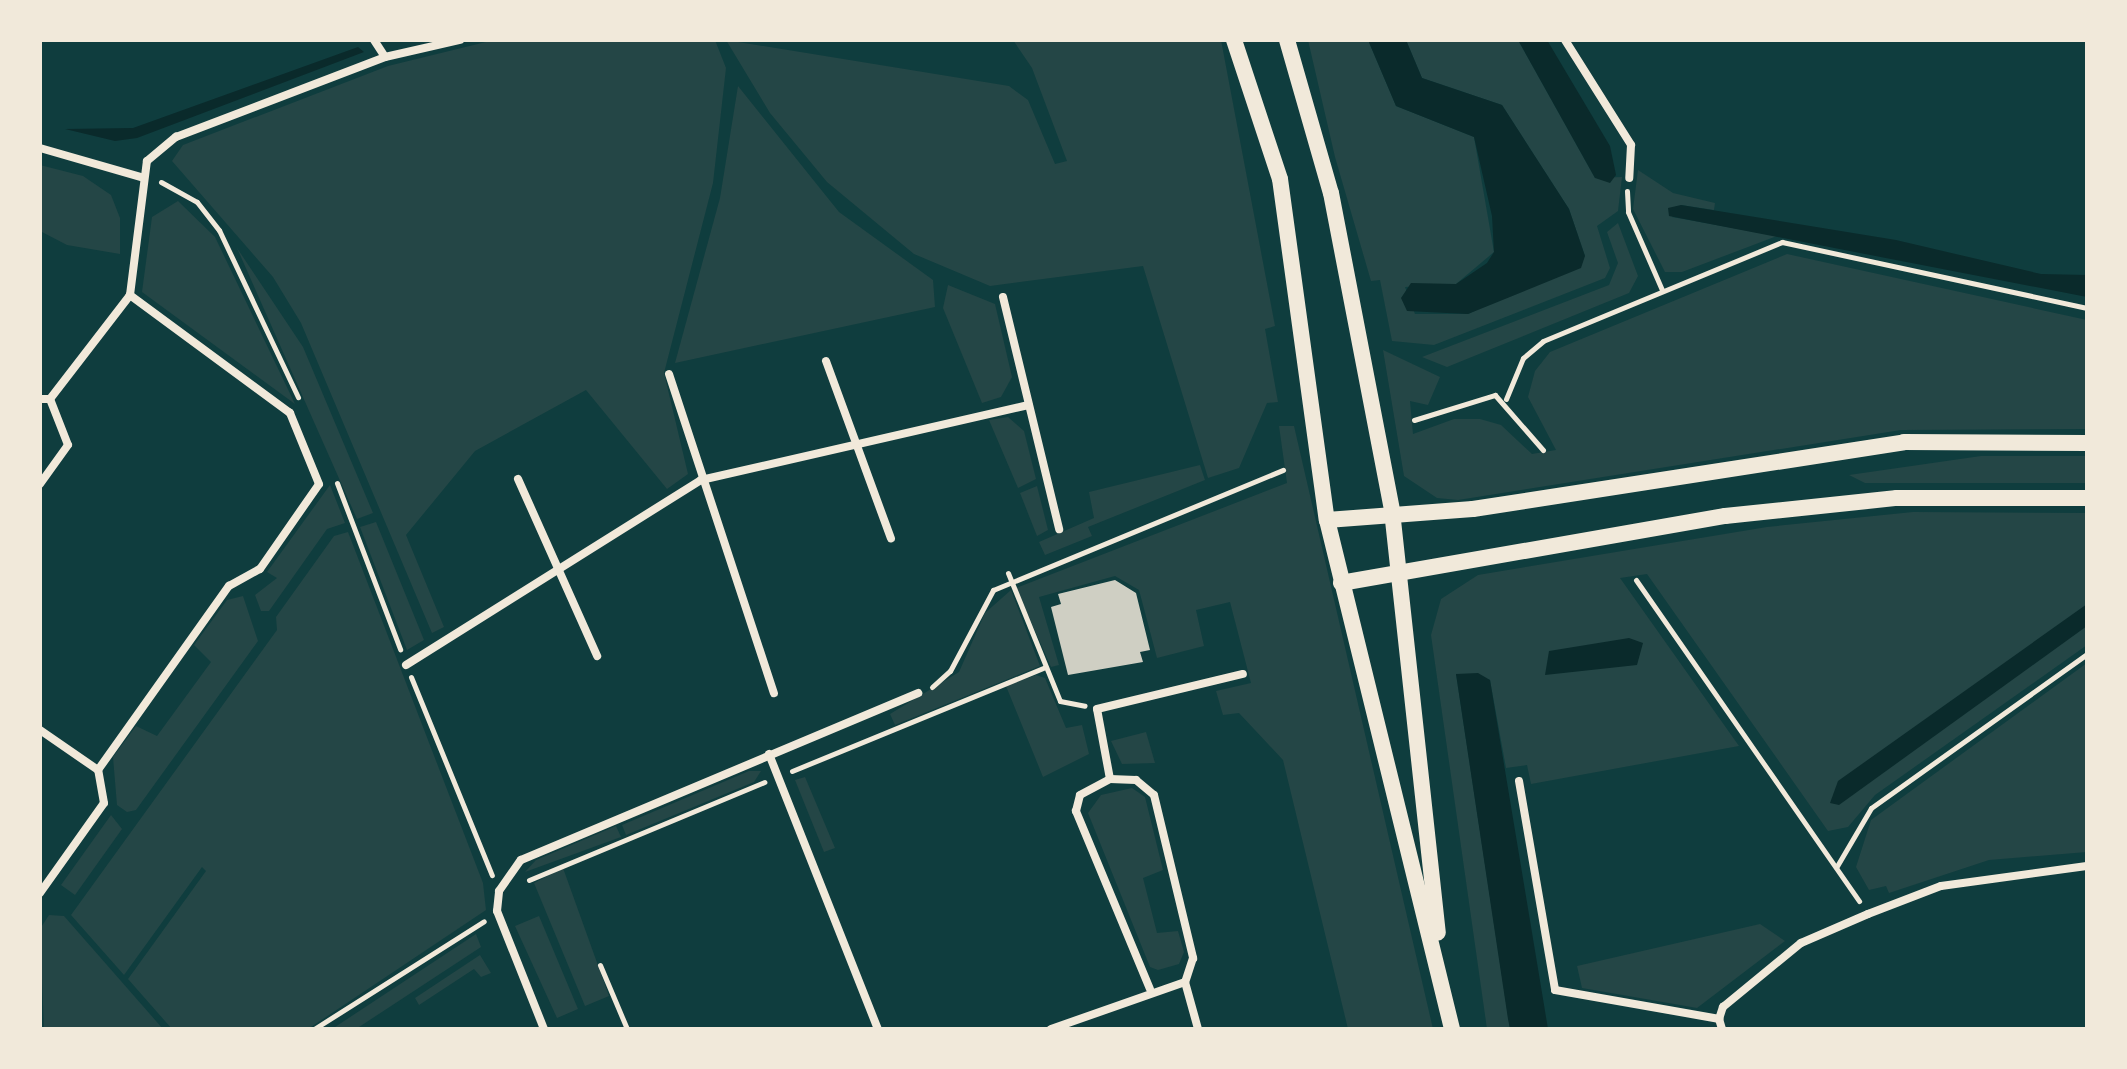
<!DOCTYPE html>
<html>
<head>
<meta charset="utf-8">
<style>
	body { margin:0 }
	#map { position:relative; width:2127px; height:1069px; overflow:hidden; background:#0f3d3e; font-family:"Archivo Narrow",sans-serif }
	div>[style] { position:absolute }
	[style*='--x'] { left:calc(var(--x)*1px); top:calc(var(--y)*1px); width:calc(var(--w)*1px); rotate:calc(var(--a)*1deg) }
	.green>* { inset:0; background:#244646 }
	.water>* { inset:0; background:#0a2a2b }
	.building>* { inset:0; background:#cfcfc3 }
	.path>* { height:5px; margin:-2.5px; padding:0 2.5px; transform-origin:2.5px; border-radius:2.5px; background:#f1e9da }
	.minor>* { height:8px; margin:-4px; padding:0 4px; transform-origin:4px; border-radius:4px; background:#f1e9da }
	.secondary>* { height:16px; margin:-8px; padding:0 8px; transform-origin:8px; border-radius:8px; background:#f1e9da }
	span { translate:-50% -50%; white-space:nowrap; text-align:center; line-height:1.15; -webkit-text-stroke:8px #f1e9da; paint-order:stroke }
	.frame { position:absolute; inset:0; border:42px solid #f1e9da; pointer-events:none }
</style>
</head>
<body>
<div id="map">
	<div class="green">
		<i style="clip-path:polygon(494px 40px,715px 40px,726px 68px,713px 183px,664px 373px,688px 474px,667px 489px,586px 390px,475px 451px,406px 535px,444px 627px,432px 633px,301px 323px,273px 277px,172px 161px,183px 145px,388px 66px)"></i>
		<i style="clip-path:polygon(726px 40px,1009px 86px,1028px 100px,1055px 164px,1067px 161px,1032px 68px,1013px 40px,1221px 40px,1275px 326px,1265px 329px,1278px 402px,1267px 403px,1239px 468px,1208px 478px,1143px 266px,990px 286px,914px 254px,827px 182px,770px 113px)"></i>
		<i style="clip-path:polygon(1308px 40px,1368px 40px,1396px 106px,1474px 137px,1494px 252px,1456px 284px,1405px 287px,1415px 314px,1468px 314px,1585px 256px,1569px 209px,1502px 105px,1422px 78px,1406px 40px,1518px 40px,1595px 178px,1622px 177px,1618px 211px,1597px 226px,1610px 268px,1605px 278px,1434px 345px,1392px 341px,1380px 280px,1371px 281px,1335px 157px)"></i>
		<i style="clip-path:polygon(738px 86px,839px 212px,933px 280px,935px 307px,675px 363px,720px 198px)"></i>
		<i style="clip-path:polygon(40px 165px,83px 176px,111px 195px,120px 218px,120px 254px,67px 245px,40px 231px)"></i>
		<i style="clip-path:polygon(1638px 170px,1673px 193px,1715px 203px,1714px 210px,1681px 205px,1672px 217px,1777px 236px,1682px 272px,1665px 272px,1633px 209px)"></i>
		<i style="clip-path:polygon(178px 201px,215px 237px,295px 404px,142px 292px,152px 217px)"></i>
		<i style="clip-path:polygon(1618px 223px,1638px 276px,1629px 293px,1447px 367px,1422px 357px,1609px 285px,1618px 263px,1607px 232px)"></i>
		<i style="clip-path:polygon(237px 248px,303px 347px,373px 513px,357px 519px)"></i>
		<i style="clip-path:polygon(1787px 254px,2087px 320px,2087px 429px,1901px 430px,1458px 500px,1437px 498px,1404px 476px,1383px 350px,1440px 377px,1428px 405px,1410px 401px,1413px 434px,1454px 419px,1480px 419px,1501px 425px,1532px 454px,1556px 450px,1528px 397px,1535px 371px,1550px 352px)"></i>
		<i style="clip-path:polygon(948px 285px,995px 304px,1012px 377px,1001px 397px,982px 403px,943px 308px)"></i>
		<i style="clip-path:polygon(1008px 417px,1024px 431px,1036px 479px,1018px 488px,989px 420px)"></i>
		<i style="clip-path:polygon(1279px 426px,1294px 426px,1433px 1029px,1348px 1029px,1283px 760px,1239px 713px,1223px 715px,1216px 691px,1251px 683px,1230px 602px,1196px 610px,1204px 646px,1157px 658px,1139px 590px,1115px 576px,1039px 597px,1059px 665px,1051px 667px,1016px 588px,1287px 483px)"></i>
		<i style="clip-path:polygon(1981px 456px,2087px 456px,2087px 483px,1865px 483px,1849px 475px)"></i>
		<i style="clip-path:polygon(1200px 465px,1205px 480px,1088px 527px,1092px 536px,1045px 555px,1039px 542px,1094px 518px,1089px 492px)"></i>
		<i style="clip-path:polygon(330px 485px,345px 523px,327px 529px,269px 611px,261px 611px,255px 595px,277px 578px,267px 572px)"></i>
		<i style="clip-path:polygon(1037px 486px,1048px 530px,1037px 536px,1020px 493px)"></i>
		<i style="clip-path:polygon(1913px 512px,2087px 513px,2087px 645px,1875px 795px,1848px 827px,1828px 831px,1647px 574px,1620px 578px,1739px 746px,1531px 784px,1527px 765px,1506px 768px,1490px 680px,1456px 674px,1510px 1029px,1487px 1029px,1431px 635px,1441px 599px,1478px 575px,1767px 527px)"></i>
		<i style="clip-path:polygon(376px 522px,424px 640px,407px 650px,360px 527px)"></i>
		<i style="clip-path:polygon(348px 532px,483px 883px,486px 910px,308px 1029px,172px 1029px,128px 979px,206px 871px,202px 867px,124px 975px,71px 915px,277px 630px,276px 617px,334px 536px)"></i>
		<i style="clip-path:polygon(1011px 590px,1040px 666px,895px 725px,890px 714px,959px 672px,985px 613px)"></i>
		<i style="clip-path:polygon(243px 596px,258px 641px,136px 810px,127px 812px,117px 805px,113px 757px,136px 726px,157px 736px,211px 662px,194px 645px,227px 600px)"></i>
		<i style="clip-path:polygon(2087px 663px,2087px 852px,1989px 860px,1889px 893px,1886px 886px,1869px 890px,1856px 867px,1871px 820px)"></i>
		<i style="clip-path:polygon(1036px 675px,1045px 678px,1066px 728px,1082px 725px,1089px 754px,1043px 777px,1006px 686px)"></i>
		<i style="clip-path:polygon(1146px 732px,1155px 763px,1122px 764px,1111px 741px)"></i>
		<i style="clip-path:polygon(749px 771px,761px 771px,754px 782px,626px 835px,622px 825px)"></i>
		<i style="clip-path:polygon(805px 777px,835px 848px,824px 852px,795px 780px)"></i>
		<i style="clip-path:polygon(1132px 788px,1145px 797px,1163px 870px,1143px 878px,1157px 933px,1178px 931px,1184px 952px,1179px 964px,1158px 970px,1150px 967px,1088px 813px,1101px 795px)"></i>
		<i style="clip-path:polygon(111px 815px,122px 829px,75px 895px,61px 885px)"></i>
		<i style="clip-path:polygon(616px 826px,621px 837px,525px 872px,536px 860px)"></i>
		<i style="clip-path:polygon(563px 868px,609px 996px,585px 1006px,534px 883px)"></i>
		<i style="clip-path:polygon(49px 915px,64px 916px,163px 1029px,44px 1029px,40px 929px)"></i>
		<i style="clip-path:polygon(539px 916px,578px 1009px,557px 1018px,515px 926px)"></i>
		<i style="clip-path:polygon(1760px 924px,1785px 941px,1697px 1008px,1582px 988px,1577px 966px)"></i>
		<i style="clip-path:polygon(476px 934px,481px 947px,356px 1029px,332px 1029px)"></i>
		<i style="clip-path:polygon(480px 955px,491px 973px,481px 977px,474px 969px,419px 1005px,415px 998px)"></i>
	</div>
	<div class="water">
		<i style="clip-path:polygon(1368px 40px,1406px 40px,1422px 78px,1502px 105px,1569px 209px,1585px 256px,1581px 268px,1468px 314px,1407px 311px,1401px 298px,1411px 283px,1456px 284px,1487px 263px,1494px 252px,1492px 216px,1474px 137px,1396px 106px)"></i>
		<i style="clip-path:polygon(1518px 40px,1547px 40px,1610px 146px,1616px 175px,1610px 183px,1595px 178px)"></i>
		<i style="clip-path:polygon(358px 47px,364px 52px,137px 138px,115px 141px,65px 129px,133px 128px)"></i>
		<i style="clip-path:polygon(1681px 205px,1896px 240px,2041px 274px,2087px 275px,2087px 297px,1669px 216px,1668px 208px)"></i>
		<i style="clip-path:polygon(2087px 604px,2087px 626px,1839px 805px,1830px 803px,1838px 781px)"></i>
		<i style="clip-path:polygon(1629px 638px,1643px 643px,1637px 665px,1545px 675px,1549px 651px)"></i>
		<i style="clip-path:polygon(1478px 673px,1490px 680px,1548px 1029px,1510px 1029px,1508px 1019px,1456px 674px)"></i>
	</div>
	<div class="building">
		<i style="clip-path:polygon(1115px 580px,1136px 593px,1150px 650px,1140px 652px,1143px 662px,1068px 675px,1051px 607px,1061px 604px,1058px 594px)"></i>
	</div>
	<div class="path">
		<i style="--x:161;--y:182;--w:41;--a:29.1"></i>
		<i style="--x:197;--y:202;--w:36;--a:52"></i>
		<i style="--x:219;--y:230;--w:185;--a:64.7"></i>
		<i style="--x:1627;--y:191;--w:21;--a:87"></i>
		<i style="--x:1628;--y:212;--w:85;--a:66.4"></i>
		<i style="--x:1506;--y:399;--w:44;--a:-67.5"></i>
		<i style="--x:1523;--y:358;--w:26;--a:-40"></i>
		<i style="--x:1543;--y:341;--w:259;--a:-22.5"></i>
		<i style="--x:1782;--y:242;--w:312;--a:12.2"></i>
		<i style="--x:1414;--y:420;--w:85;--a:-17.2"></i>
		<i style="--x:1495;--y:395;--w:73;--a:48.9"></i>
		<i style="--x:337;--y:483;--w:178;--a:69.2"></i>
		<i style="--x:1008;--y:573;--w:138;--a:67.9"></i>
		<i style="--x:1060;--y:701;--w:25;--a:11"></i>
		<i style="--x:1636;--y:580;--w:391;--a:55.2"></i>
		<i style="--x:411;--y:677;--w:214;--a:67.8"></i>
		<i style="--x:932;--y:687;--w:24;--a:-42"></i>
		<i style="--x:950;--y:671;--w:92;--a:-62"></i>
		<i style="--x:993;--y:590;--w:314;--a:-22.5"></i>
		<i style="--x:792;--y:771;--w:274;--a:-22.3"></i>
		<i style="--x:1837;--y:866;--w:67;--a:-59.6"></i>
		<i style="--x:1871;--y:808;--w:265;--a:-35.5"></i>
		<i style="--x:529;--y:880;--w:255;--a:-22.6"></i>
		<i style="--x:600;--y:965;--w:69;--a:67.1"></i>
		<i style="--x:314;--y:1029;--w:201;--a:-32.4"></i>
	</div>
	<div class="minor">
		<i style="--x:374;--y:40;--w:20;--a:57"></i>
		<i style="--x:1565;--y:40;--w:124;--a:57.8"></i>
		<i style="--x:1631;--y:145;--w:33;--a:93"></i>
		<i style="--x:40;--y:148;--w:108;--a:16.1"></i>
		<i style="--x:1003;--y:297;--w:239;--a:76.4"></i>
		<i style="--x:826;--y:361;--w:189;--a:69.9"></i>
		<i style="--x:669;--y:374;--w:336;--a:71.8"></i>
		<i style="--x:40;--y:399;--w:10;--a:0"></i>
		<i style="--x:50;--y:399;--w:49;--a:68.6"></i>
		<i style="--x:68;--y:445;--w:48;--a:125.7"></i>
		<i style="--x:50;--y:399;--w:131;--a:-52.4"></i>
		<i style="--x:518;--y:479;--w:194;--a:65.9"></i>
		<i style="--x:406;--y:665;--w:348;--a:-32.1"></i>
		<i style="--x:701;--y:480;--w:336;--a:-12.9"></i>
		<i style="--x:40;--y:730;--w:70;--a:34.6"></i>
		<i style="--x:769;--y:754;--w:296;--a:68.4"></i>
		<i style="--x:1110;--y:779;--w:26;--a:2"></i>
		<i style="--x:1136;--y:780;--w:23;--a:40"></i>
		<i style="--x:1154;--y:795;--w:168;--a:76.5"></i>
		<i style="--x:1193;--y:958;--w:25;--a:108"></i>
		<i style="--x:1185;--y:982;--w:49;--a:74.5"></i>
		<i style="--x:1519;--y:781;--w:212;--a:80.2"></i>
		<i style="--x:1555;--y:990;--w:167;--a:10"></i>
		<i style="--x:1719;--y:1019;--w:10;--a:73"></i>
		<i style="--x:40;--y:893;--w:110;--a:-54.6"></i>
		<i style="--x:104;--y:803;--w:34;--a:-100"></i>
		<i style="--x:98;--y:770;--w:226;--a:-54.6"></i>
		<i style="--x:229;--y:586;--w:35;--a:-29"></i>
		<i style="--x:260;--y:569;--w:103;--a:-55.2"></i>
		<i style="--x:319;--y:484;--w:77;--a:-112.2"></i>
		<i style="--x:290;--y:413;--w:199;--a:-143.6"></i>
		<i style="--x:130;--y:295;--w:135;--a:-82.8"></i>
		<i style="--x:147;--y:161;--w:38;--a:-40"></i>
		<i style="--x:176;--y:137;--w:224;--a:-20.9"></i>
		<i style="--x:385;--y:57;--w:77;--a:-12.8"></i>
		<i style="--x:1150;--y:989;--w:193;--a:-112.6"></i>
		<i style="--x:1076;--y:811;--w:16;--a:-76"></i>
		<i style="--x:1080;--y:795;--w:34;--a:-28"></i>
		<i style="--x:1110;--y:779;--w:71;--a:-100.5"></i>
		<i style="--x:1097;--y:709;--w:150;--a:-13.5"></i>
		<i style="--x:1719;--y:1019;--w:13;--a:-72"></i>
		<i style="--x:1723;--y:1007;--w:101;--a:-39.4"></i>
		<i style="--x:1801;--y:943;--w:73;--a:-23.4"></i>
		<i style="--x:1868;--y:914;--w:78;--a:-21"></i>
		<i style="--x:1941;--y:886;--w:147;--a:-7.8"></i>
		<i style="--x:544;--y:1029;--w:127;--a:-111.7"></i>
		<i style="--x:497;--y:911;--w:20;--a:-84"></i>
		<i style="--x:499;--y:891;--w:38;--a:-55"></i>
		<i style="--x:521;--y:860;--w:431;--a:-22.8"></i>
		<i style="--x:1051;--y:1029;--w:142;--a:-19.3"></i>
	</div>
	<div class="secondary">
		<i style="--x:1234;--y:40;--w:146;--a:71.7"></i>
		<i style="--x:1280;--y:179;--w:344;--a:82.2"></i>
		<i style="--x:1327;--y:520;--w:524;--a:76.2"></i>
		<i style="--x:1287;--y:40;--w:159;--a:74"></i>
		<i style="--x:1331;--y:193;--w:324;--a:79.1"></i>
		<i style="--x:1392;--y:511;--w:424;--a:83.8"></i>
		<i style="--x:1327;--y:520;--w:146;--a:-4.3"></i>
		<i style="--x:1473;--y:509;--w:436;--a:-8.8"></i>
		<i style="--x:1904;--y:442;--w:183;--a:0.3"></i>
		<i style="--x:1341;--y:583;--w:390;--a:-9.9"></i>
		<i style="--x:1725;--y:516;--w:173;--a:-6"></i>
		<i style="--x:1897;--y:498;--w:190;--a:0"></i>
	</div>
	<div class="frame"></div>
</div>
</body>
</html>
